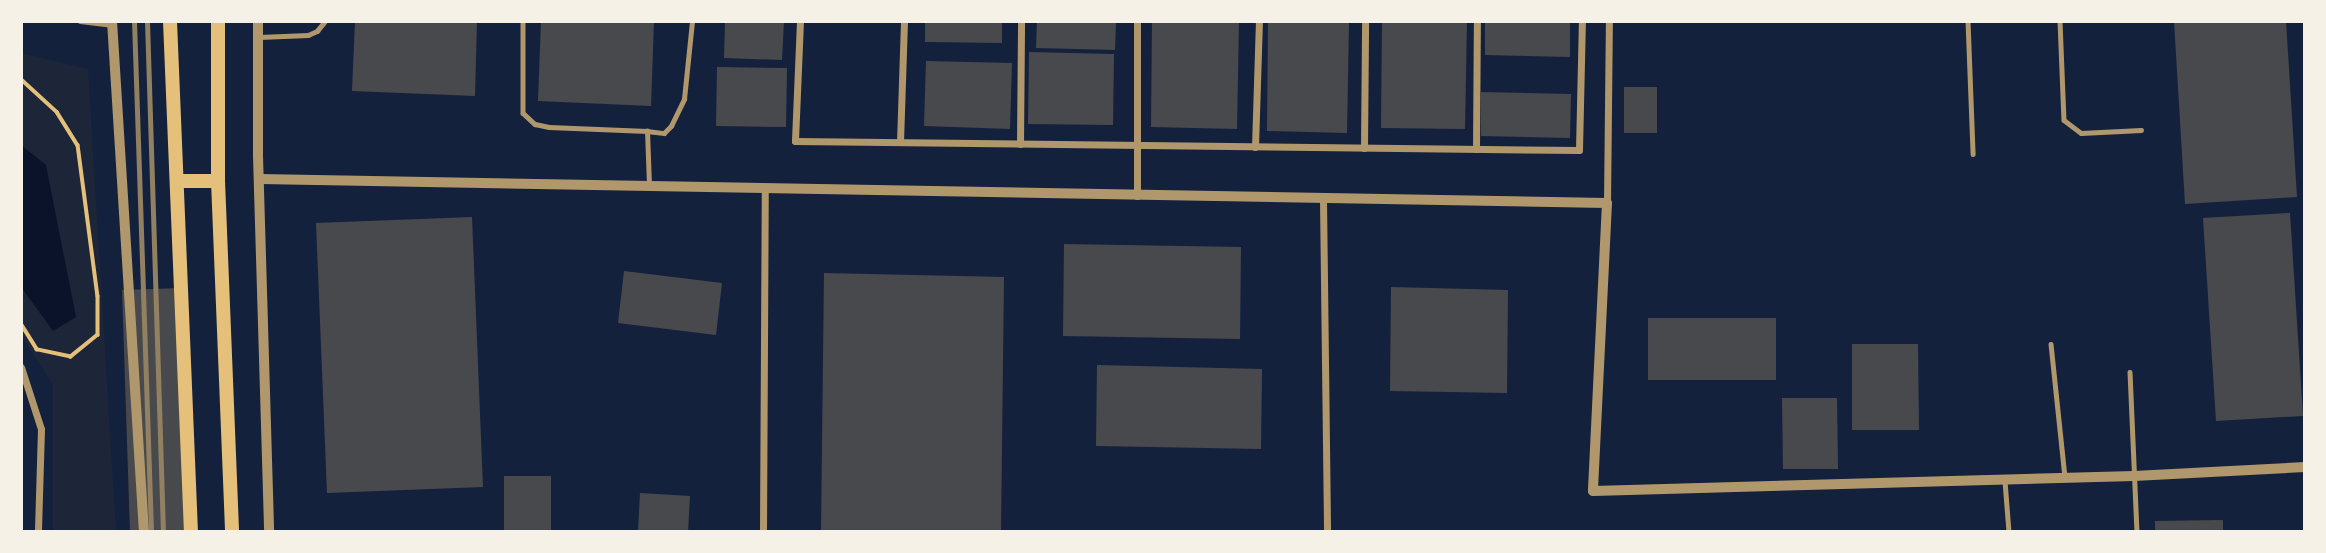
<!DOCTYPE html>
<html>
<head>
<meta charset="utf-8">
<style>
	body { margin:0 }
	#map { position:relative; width:2326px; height:553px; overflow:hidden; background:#14213d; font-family:"PT Sans Narrow",sans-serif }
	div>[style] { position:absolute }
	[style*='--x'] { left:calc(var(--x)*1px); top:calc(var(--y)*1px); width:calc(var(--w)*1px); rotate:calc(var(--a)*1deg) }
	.green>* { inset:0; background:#1d2539 }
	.water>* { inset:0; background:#0b132b }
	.building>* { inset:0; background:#48494c }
	.path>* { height:3.5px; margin:-1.75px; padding:0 1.75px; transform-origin:1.75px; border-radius:1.75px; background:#e5c07b }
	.service>* { height:4.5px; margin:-2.25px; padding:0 2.25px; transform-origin:2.25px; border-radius:2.25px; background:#b1986c }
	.minor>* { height:7px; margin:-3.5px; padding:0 3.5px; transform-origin:3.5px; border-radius:3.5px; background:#b1986c }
	.tertiary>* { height:10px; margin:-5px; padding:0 5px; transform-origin:5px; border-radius:5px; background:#b1986c }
	.trunk>* { height:14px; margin:-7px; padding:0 7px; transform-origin:7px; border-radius:7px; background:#e5c07b }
	.rail>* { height:5px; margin:-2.5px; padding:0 2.5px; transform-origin:2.5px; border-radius:2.5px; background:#918062 }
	span { translate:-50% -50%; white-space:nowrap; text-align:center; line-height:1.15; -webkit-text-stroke:5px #f6f1e7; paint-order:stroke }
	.frame { position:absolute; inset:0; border:23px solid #f6f1e7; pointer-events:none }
</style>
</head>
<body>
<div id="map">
	<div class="green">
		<i style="clip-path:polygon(21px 53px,88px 69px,116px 532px,53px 532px,53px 385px,21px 335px)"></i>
	</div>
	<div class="water">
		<i style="clip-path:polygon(21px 145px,46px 165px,76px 317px,53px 331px,21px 287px)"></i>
	</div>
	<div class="building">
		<i style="clip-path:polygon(355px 21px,477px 21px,475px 96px,352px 91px)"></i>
		<i style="clip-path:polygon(541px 21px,654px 21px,651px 106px,538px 101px)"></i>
		<i style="clip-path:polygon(725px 21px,784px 21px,782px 60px,724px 58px)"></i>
		<i style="clip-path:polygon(925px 21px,1002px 21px,1002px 43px,925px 42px)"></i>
		<i style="clip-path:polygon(1037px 21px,1116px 21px,1115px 50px,1036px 48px)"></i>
		<i style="clip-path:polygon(1152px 21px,1239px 21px,1237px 129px,1151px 127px)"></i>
		<i style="clip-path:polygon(1268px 21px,1349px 21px,1347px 133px,1267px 131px)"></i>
		<i style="clip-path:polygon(1382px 21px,1467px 21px,1465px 129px,1381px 128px)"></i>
		<i style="clip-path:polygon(1485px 21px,1570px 21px,1570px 57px,1485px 55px)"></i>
		<i style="clip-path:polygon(2174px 21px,2286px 21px,2297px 197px,2185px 204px)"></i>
		<i style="clip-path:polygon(1029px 52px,1114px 54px,1113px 125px,1028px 124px)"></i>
		<i style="clip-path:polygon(926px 61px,1012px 63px,1010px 129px,924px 126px)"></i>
		<i style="clip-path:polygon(717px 67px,787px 68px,786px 127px,716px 126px)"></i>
		<i style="clip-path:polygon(1624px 87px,1657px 87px,1657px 133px,1624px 133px)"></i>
		<i style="clip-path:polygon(1481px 92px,1571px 94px,1570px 138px,1481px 136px)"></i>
		<i style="clip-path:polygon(2290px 213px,2303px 416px,2216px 421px,2203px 218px)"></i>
		<i style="clip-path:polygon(472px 217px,483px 487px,327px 493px,316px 223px)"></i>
		<i style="clip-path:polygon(1064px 244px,1241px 247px,1240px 339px,1063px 336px)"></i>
		<i style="clip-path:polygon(624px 271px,722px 283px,716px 335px,618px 323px)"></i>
		<i style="clip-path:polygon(824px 273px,1004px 277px,1001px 532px,821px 532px)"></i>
		<i style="clip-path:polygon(1391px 287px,1508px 290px,1507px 393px,1390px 391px)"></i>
		<i style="clip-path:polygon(182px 288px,190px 532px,130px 532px,122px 290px)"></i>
		<i style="clip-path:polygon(1648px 318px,1776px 318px,1776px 380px,1648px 380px)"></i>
		<i style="clip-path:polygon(1852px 344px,1918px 344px,1919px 430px,1852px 430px)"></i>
		<i style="clip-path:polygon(1097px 365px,1262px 369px,1261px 449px,1096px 446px)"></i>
		<i style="clip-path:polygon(1782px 398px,1837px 398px,1838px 469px,1783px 469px)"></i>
		<i style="clip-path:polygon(504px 476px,551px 476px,551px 532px,504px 532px)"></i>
		<i style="clip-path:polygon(640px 493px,690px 496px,688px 532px,638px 532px)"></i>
		<i style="clip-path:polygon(2223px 520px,2223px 532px,2155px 532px,2155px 521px)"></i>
	</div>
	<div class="path">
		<i style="--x:21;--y:79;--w:49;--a:42.5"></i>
		<i style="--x:57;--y:112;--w:39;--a:58"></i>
		<i style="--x:78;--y:145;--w:152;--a:82.5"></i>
		<i style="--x:98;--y:296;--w:39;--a:90"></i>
		<i style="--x:98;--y:335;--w:35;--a:141"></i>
		<i style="--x:71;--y:357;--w:35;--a:-168"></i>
		<i style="--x:37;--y:350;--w:31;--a:-122"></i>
	</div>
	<div class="service">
		<i style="--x:80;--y:21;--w:31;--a:7"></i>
		<i style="--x:523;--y:21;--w:92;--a:90"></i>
		<i style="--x:523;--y:113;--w:16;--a:43"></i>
		<i style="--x:535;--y:124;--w:14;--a:12"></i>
		<i style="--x:549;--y:127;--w:98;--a:2.3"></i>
		<i style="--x:1968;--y:21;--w:133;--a:87.8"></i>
		<i style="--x:2060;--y:21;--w:99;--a:87.7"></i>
		<i style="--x:2064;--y:120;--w:21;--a:37"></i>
		<i style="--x:2081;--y:133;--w:60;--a:-2.9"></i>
		<i style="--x:259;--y:37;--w:49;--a:-2.3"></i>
		<i style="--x:308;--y:35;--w:10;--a:-24"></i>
		<i style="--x:317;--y:31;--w:13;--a:-51"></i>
		<i style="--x:649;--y:185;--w:54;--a:-92.1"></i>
		<i style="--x:647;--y:131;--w:17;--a:7"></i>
		<i style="--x:664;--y:133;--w:10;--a:-45"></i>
		<i style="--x:671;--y:126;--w:30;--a:-64"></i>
		<i style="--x:684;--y:99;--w:78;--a:-84.1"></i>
		<i style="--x:2051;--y:344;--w:134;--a:84"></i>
		<i style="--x:2130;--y:372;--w:160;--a:87.5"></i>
		<i style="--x:2005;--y:481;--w:51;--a:85.5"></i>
	</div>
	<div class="minor">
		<i style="--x:800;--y:21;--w:120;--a:92.4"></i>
		<i style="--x:795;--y:141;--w:784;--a:0.66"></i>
		<i style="--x:1579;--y:150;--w:129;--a:-88.7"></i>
		<i style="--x:1137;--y:21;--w:175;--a:90"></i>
		<i style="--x:900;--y:142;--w:121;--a:-88.1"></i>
		<i style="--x:1020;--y:144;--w:123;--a:-89.5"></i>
		<i style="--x:1255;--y:147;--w:126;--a:-88.2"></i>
		<i style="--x:1364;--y:148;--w:127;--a:-89.5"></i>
		<i style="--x:1476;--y:149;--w:128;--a:-89.6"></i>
		<i style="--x:1323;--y:199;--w:333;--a:89.3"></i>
		<i style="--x:1607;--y:203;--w:182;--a:-89.4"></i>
		<i style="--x:21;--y:367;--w:65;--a:72.1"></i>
		<i style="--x:41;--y:429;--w:103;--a:91.7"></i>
		<i style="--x:763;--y:532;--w:345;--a:-89.7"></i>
	</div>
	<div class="tertiary">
		<i style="--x:112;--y:21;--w:512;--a:86.42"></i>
		<i style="--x:258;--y:21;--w:135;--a:90"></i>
		<i style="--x:258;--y:156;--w:376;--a:88.3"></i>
		<i style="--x:260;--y:179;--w:1347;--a:1.02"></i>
		<i style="--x:1607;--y:203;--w:288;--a:92.8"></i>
		<i style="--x:1593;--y:491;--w:541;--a:-1.59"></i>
		<i style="--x:2134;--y:476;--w:171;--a:-3"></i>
	</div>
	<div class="trunk">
		<i style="--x:170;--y:21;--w:511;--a:87.65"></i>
		<i style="--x:218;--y:21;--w:160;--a:90"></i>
		<i style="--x:218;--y:181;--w:351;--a:87.7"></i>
		<i style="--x:177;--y:181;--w:41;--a:0"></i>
	</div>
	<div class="rail">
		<i style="--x:134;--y:21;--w:511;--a:88.09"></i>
		<i style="--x:147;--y:21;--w:511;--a:88.21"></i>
	</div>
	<div class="frame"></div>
</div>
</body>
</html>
